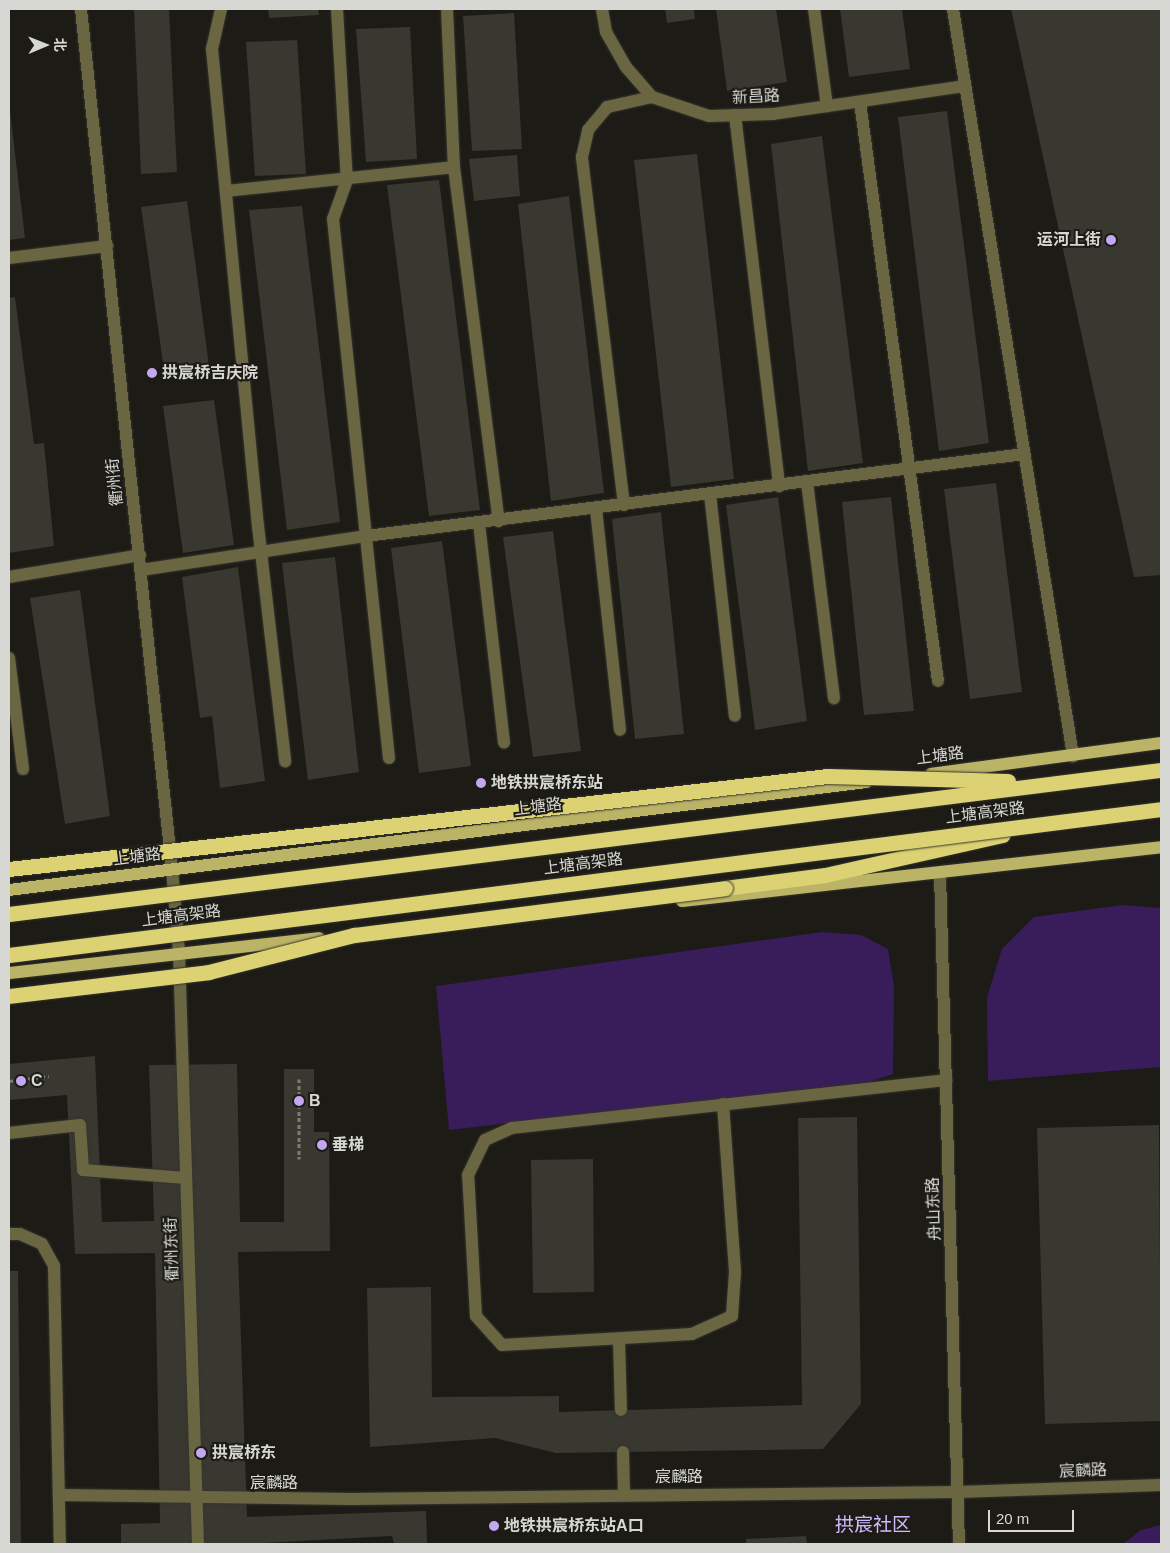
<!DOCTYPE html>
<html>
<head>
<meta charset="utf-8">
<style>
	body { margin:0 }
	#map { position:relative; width:1170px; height:1553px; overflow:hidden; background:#1c1b15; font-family:Helvetica,"Noto Sans SC",sans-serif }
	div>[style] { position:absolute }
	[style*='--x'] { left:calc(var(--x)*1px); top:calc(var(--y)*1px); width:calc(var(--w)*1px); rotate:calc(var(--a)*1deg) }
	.green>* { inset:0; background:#391c5a }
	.building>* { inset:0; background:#383730 }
	.minor-tunnel>* { height:12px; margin-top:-6px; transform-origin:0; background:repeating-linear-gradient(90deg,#383732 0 12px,transparent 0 18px) }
	.path>* { height:3px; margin-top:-1.5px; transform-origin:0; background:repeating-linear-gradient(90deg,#7c7c77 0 4px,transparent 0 6.5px) }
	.roads { filter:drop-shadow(0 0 1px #363530) drop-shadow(0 0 1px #363530) }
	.minor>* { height:12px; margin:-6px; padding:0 6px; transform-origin:6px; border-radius:6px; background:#6a6642 }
	.major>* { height:12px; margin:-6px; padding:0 6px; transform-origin:6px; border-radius:6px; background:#bbb366 }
	.highway>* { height:15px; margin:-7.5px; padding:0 7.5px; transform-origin:7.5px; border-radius:7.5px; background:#dcd273 }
	.bridges { filter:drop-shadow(0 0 1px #363530) drop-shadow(0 0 1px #363530) }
	.highway-bridge>* { height:15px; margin:-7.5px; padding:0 7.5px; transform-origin:7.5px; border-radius:7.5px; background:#dcd273 }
	.dots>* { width:14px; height:14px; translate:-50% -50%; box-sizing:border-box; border:2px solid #1c1b15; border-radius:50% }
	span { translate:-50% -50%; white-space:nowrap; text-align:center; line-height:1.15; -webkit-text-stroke:4px #1c1b15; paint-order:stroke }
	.street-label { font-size:16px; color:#d7d7d3 }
	.poi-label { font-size:16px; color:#d7d7d3; font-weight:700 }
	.right { translate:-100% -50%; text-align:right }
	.left { translate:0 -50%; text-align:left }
	.quarter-label { font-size:19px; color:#d2b8fd }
	.frame { position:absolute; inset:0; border:10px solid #d7d7d3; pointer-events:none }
	.north { position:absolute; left:20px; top:20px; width:50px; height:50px; -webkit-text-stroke:4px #1c1b15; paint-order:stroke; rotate:89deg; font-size:14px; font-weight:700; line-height:20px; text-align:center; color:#d7d7d3 }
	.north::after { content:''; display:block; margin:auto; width:18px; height:22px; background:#d7d7d3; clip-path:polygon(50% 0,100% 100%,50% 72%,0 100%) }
	.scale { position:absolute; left:988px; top:1510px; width:86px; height:22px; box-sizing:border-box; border:2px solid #d7d7d3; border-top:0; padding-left:6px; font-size:15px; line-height:18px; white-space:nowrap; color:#d7d7d3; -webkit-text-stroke:4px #1c1b15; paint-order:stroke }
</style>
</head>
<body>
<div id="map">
	<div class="green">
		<i style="clip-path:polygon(1123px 905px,1161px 908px,1161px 1067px,988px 1081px,987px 997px,1002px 949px,1034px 917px)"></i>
		<i style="clip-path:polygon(822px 932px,861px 935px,888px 949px,894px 986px,893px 1074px,869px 1082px,449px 1130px,436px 986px)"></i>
		<i style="clip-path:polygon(1161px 1525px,1161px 1544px,1123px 1544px,1141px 1530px)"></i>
	</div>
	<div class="building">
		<i style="clip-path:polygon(134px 9px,169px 9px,177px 172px,141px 174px)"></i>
		<i style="clip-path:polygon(268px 9px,318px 9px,319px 15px,269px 18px)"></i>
		<i style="clip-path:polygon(665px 9px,694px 9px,695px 19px,667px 23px)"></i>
		<i style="clip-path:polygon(716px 9px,776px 9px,787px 82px,727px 91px)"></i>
		<i style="clip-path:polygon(840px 9px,902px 9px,910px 69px,849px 77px)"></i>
		<i style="clip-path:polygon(1011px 9px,1161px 9px,1161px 575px,1134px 577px)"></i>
		<i style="clip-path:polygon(514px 13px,522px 149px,472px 151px,463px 16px)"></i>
		<i style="clip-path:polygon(410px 27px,417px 159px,366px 162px,356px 29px)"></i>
		<i style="clip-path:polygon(297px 40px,306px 174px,255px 176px,246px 42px)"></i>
		<i style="clip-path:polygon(9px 102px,25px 238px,9px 240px)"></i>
		<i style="clip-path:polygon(947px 111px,989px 443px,939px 451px,898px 117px)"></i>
		<i style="clip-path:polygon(822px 136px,863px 463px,808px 471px,771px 144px)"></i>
		<i style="clip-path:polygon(697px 154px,734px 479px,671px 487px,634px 160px)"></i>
		<i style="clip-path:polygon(517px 155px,520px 196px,474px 201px,469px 159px)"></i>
		<i style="clip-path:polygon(439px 180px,480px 510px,429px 516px,387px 185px)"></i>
		<i style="clip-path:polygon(569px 196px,604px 493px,551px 501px,518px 204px)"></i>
		<i style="clip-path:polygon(187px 201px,210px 373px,165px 377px,141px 207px)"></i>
		<i style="clip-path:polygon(302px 206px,340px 522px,287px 530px,249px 210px)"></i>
		<i style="clip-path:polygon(15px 297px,34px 444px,44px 443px,54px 546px,9px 553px,9px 298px)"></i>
		<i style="clip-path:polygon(214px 400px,234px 545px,183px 553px,163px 406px)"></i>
		<i style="clip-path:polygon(996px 483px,1022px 692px,970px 699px,944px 489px)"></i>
		<i style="clip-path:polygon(778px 497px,807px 721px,755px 730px,726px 505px)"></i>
		<i style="clip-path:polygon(891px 497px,914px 711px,864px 715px,842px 502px)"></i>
		<i style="clip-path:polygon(661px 512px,684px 734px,635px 739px,612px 519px)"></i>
		<i style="clip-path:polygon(553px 531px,581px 751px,533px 757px,503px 537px)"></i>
		<i style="clip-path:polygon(442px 541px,471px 766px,419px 773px,391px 548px)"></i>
		<i style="clip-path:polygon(335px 557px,359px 772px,308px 780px,282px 563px)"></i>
		<i style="clip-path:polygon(238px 567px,265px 781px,220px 788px,212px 716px,200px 718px,182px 577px)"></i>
		<i style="clip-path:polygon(80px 590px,110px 816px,65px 824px,30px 598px)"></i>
		<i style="clip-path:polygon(95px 1056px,102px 1222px,154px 1221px,149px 1065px,237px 1064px,240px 1222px,284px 1222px,284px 1069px,314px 1069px,314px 1132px,329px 1132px,330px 1251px,238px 1252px,247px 1517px,426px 1511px,427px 1544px,394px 1544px,392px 1536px,246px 1544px,121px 1544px,121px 1524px,160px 1523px,155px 1253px,75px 1254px,67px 1095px,9px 1100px,9px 1064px)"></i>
		<i style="clip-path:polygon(857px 1117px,861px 1404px,823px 1449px,556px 1453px,495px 1438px,370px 1447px,367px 1288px,431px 1287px,432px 1397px,559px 1396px,559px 1412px,802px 1405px,798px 1118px)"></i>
		<i style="clip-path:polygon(1159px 1125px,1161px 1421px,1045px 1424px,1037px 1128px)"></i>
		<i style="clip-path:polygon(593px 1159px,594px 1292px,533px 1293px,531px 1160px)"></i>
		<i style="clip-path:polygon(9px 1271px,18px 1271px,21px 1544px,9px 1544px)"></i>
		<i style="clip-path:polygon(806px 1536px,807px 1544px,746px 1544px,746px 1539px)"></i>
	</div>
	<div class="minor-tunnel">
		<i style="--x:621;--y:1410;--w:42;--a:87.3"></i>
	</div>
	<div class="path">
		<i style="--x:299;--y:1079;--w:80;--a:90"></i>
		<i style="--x:9;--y:1081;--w:40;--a:-7.1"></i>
	</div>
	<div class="roads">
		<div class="minor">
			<i style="--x:81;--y:9;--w:865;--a:83.96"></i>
			<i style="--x:172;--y:869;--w:84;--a:85.2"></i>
			<i style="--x:179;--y:953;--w:591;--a:88.16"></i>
			<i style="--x:221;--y:9;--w:41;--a:102.7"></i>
			<i style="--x:212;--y:49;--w:479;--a:84.5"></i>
			<i style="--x:258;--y:526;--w:237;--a:83.4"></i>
			<i style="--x:337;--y:9;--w:171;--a:86.7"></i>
			<i style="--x:347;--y:180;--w:41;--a:109.7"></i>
			<i style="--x:333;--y:219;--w:542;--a:84.07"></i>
			<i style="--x:447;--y:9;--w:158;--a:87.5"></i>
			<i style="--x:454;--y:167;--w:357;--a:82.8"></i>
			<i style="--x:602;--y:9;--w:23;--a:80"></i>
			<i style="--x:606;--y:32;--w:40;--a:60.3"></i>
			<i style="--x:626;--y:67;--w:40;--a:49"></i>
			<i style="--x:652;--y:97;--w:60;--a:18.4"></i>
			<i style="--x:709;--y:116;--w:64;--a:-1.8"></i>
			<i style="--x:773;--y:114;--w:194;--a:-8.3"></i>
			<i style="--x:814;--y:9;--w:98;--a:82.4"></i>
			<i style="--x:953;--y:9;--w:757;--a:80.87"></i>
			<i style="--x:860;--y:102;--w:584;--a:82.33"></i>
			<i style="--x:735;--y:115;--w:374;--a:83.2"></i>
			<i style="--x:226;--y:191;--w:229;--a:-6"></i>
			<i style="--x:9;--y:258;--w:99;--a:-7"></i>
			<i style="--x:807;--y:482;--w:218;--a:82.9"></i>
			<i style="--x:710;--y:494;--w:223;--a:83.6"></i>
			<i style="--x:624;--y:505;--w:351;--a:-96.9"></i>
			<i style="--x:582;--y:157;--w:28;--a:-77"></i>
			<i style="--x:588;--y:130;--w:30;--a:-50"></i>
			<i style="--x:607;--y:107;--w:46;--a:-12.5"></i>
			<i style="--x:596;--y:509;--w:222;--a:83.8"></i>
			<i style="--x:479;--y:523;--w:221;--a:83.5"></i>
			<i style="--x:141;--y:570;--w:228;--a:-8.6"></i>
			<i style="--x:366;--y:536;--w:663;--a:-7.1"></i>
			<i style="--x:9;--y:577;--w:133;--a:-9.5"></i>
			<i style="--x:9;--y:658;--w:112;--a:82.8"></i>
			<i style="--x:940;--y:874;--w:670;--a:88.38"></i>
			<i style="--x:723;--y:1104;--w:168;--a:85.9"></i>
			<i style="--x:735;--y:1272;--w:44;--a:93.9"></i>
			<i style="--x:732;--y:1316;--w:44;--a:155.8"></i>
			<i style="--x:692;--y:1334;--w:190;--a:176.7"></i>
			<i style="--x:502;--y:1345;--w:39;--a:-132"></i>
			<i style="--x:476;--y:1316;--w:141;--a:-93.2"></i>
			<i style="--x:468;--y:1175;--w:39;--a:-64"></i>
			<i style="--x:485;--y:1140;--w:30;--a:-24"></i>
			<i style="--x:512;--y:1128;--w:437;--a:-6.3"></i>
			<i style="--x:9;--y:1133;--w:71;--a:-6.4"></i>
			<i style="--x:80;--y:1125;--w:45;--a:86.2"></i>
			<i style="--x:83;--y:1170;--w:103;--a:4.4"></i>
			<i style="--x:9;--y:1234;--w:11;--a:0"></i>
			<i style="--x:20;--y:1234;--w:24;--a:24"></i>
			<i style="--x:42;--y:1244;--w:25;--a:61"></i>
			<i style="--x:54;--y:1266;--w:278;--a:88.8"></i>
			<i style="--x:619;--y:1340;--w:70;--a:88.4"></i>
			<i style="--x:623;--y:1452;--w:42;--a:88.6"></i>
			<i style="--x:60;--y:1495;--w:291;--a:0.8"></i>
			<i style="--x:351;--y:1499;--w:607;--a:-0.66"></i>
			<i style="--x:958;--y:1492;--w:203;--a:-2"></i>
		</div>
		<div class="major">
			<i style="--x:931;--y:774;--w:232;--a:-7.7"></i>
			<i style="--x:9;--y:890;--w:864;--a:-7.18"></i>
			<i style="--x:682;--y:901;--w:482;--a:-6.4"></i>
			<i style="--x:9;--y:973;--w:312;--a:-6.4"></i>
		</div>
		<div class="highway">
			<i style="--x:725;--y:888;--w:101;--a:-7.4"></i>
			<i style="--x:825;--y:875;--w:182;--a:-12.7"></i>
		</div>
	</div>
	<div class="bridges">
		<div class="highway-bridge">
			<i style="--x:9;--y:869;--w:824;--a:-6.48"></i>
			<i style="--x:828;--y:776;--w:180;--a:1.6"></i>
			<i style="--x:9;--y:914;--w:1161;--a:-7.13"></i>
			<i style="--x:9;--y:955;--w:1161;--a:-7.22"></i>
			<i style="--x:9;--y:996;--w:201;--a:-6.8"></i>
			<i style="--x:209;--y:972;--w:150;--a:-14.3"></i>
			<i style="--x:354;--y:935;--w:374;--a:-7.2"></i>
		</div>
	</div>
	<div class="dots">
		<i style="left:1111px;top:240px;background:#c4a7f1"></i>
		<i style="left:152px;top:373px;background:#c4a7f1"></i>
		<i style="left:481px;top:783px;background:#c4a7f1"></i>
		<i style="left:21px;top:1081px;background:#c4a7f1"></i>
		<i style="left:299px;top:1101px;background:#c4a7f1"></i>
		<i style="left:322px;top:1145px;background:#c4a7f1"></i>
		<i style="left:201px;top:1453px;background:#c4a7f1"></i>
		<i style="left:494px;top:1526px;background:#c4a7f1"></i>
	</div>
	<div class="street-label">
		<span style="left:756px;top:97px;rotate:-3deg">新昌路</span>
		<span style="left:115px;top:482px;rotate:-96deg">衢州街</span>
		<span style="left:940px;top:756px;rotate:-7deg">上塘路</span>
		<span style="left:538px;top:807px;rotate:-7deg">上塘路</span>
		<span style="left:985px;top:813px;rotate:-7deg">上塘高架路</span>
		<span style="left:137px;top:857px;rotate:-7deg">上塘路</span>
		<span style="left:583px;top:864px;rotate:-7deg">上塘高架路</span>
		<span style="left:181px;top:916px;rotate:-7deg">上塘高架路</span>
		<span style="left:934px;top:1209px;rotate:-92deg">舟山东路</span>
		<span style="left:172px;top:1249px;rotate:-92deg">衢州东街</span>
		<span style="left:1083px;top:1471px;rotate:-2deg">宸麟路</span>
		<span style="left:679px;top:1477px">宸麟路</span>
		<span style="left:274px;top:1483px">宸麟路</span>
	</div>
	<div class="poi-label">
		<span class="right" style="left:1101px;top:240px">运河上街</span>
		<span class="left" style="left:162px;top:373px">拱宸桥吉庆院</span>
		<span class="left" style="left:491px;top:783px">地铁拱宸桥东站</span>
		<span class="left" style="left:31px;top:1081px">C</span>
		<span class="left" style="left:309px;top:1101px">B</span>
		<span class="left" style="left:332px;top:1145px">垂梯</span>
		<span class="left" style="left:212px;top:1453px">拱宸桥东</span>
		<span class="left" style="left:504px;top:1526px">地铁拱宸桥东站A口</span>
	</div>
	<div class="quarter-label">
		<span style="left:873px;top:1525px">拱宸社区</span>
	</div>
	<div class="frame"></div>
	<div class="north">北</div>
	<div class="scale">20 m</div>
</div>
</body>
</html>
